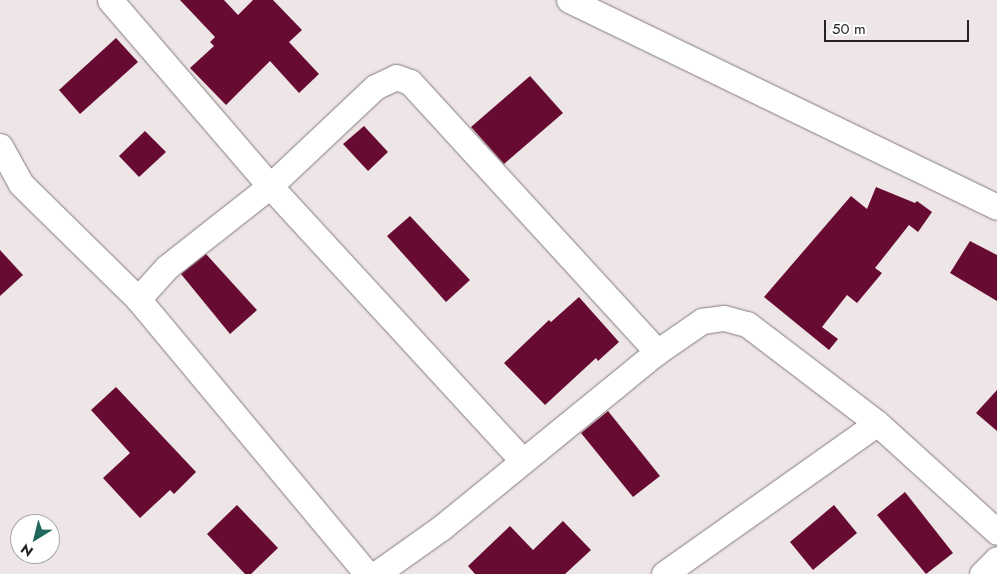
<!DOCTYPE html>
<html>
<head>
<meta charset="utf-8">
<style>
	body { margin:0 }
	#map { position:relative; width:997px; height:574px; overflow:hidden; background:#eee5e7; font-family:Jost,sans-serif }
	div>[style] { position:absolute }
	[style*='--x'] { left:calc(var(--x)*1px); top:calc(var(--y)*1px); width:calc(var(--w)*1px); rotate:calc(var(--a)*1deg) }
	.building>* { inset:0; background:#680b33 }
	.roads { filter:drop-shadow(0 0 1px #827b7d) drop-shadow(0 0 1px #827b7d) }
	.minor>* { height:25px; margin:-12.5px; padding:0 12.5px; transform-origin:12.5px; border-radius:12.5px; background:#fff }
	span { translate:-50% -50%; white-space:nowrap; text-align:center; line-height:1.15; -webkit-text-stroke:5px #fff; paint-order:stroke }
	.north { position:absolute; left:10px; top:514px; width:50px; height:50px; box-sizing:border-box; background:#fff; border:1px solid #a8a7a7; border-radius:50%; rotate:216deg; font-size:14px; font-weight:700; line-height:20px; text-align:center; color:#252223 }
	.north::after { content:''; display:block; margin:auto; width:18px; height:22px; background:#20685e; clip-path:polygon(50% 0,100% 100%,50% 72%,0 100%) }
	.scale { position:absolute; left:824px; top:20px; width:145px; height:22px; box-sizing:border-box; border:2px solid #252223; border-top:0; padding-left:6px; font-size:15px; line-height:18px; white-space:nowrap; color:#252223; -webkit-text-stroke:4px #fff; paint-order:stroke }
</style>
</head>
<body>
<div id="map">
	<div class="building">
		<i style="clip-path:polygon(180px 0,224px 0,238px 15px,253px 0,273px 0,302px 30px,289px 42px,319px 74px,299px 93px,270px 61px,226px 105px,190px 68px,214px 46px,210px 42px,215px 37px)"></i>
		<i style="clip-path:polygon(116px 38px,138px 62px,80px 114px,59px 90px)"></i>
		<i style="clip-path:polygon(530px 76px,563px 113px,504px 164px,471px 127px)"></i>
		<i style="clip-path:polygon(364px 126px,388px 152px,368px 171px,343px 144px)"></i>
		<i style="clip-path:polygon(145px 131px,166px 152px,139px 177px,119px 156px)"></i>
		<i style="clip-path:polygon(876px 187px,915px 203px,917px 201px,932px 212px,918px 232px,909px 225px,875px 268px,882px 273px,857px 303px,847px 295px,822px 327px,838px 339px,829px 350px,764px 297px,851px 196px,867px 209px)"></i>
		<i style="clip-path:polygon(410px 216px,470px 280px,446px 302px,387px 236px)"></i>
		<i style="clip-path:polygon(970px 241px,997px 255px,997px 301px,950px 273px)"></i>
		<i style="clip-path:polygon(0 250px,23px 275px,0 296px)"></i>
		<i style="clip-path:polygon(206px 254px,257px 310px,230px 334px,181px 274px)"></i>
		<i style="clip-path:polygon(579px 297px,619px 342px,598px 361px,596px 358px,545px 405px,504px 363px,549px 320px,551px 322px)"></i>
		<i style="clip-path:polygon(116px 387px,196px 472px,174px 494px,170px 490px,140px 518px,103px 478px,130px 453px,91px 410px)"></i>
		<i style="clip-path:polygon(997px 390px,997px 431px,976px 413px)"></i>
		<i style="clip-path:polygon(608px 411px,660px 476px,633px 497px,581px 433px)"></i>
		<i style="clip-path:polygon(905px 492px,953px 553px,926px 574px,877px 515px)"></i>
		<i style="clip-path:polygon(237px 505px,278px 548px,251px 574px,245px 574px,207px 534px)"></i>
		<i style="clip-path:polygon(834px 505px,857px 533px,813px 570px,790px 542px)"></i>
		<i style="clip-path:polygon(563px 521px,591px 550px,565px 574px,475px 574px,468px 566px,510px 526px,533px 550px)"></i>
	</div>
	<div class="roads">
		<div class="minor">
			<i style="--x:110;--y:0;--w:245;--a:49.3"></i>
			<i style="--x:270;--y:186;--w:144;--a:-43.3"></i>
			<i style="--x:375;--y:87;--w:23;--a:-25"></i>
			<i style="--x:396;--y:77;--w:15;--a:20"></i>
			<i style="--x:410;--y:82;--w:366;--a:47.5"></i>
			<i style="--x:569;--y:0;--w:475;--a:25.8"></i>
			<i style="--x:0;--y:146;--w:43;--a:61.1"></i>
			<i style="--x:21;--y:184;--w:164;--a:44.5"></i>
			<i style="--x:138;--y:299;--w:358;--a:50.2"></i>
			<i style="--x:138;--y:299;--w:43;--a:-47.8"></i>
			<i style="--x:167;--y:267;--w:131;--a:-38.2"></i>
			<i style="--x:270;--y:186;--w:372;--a:47.4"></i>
			<i style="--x:376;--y:574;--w:80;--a:-35.3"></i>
			<i style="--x:441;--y:528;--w:279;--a:-39.2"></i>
			<i style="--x:657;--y:352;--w:55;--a:-34.6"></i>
			<i style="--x:702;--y:321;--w:22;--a:-8"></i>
			<i style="--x:724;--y:318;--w:24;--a:15"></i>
			<i style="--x:747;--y:324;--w:163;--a:37.3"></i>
			<i style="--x:877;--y:423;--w:162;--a:42.2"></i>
			<i style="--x:664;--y:574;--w:261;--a:-35.3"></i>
			<i style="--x:982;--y:574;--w:21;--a:-45"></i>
		</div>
	</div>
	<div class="north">N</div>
	<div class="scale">50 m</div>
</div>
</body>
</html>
